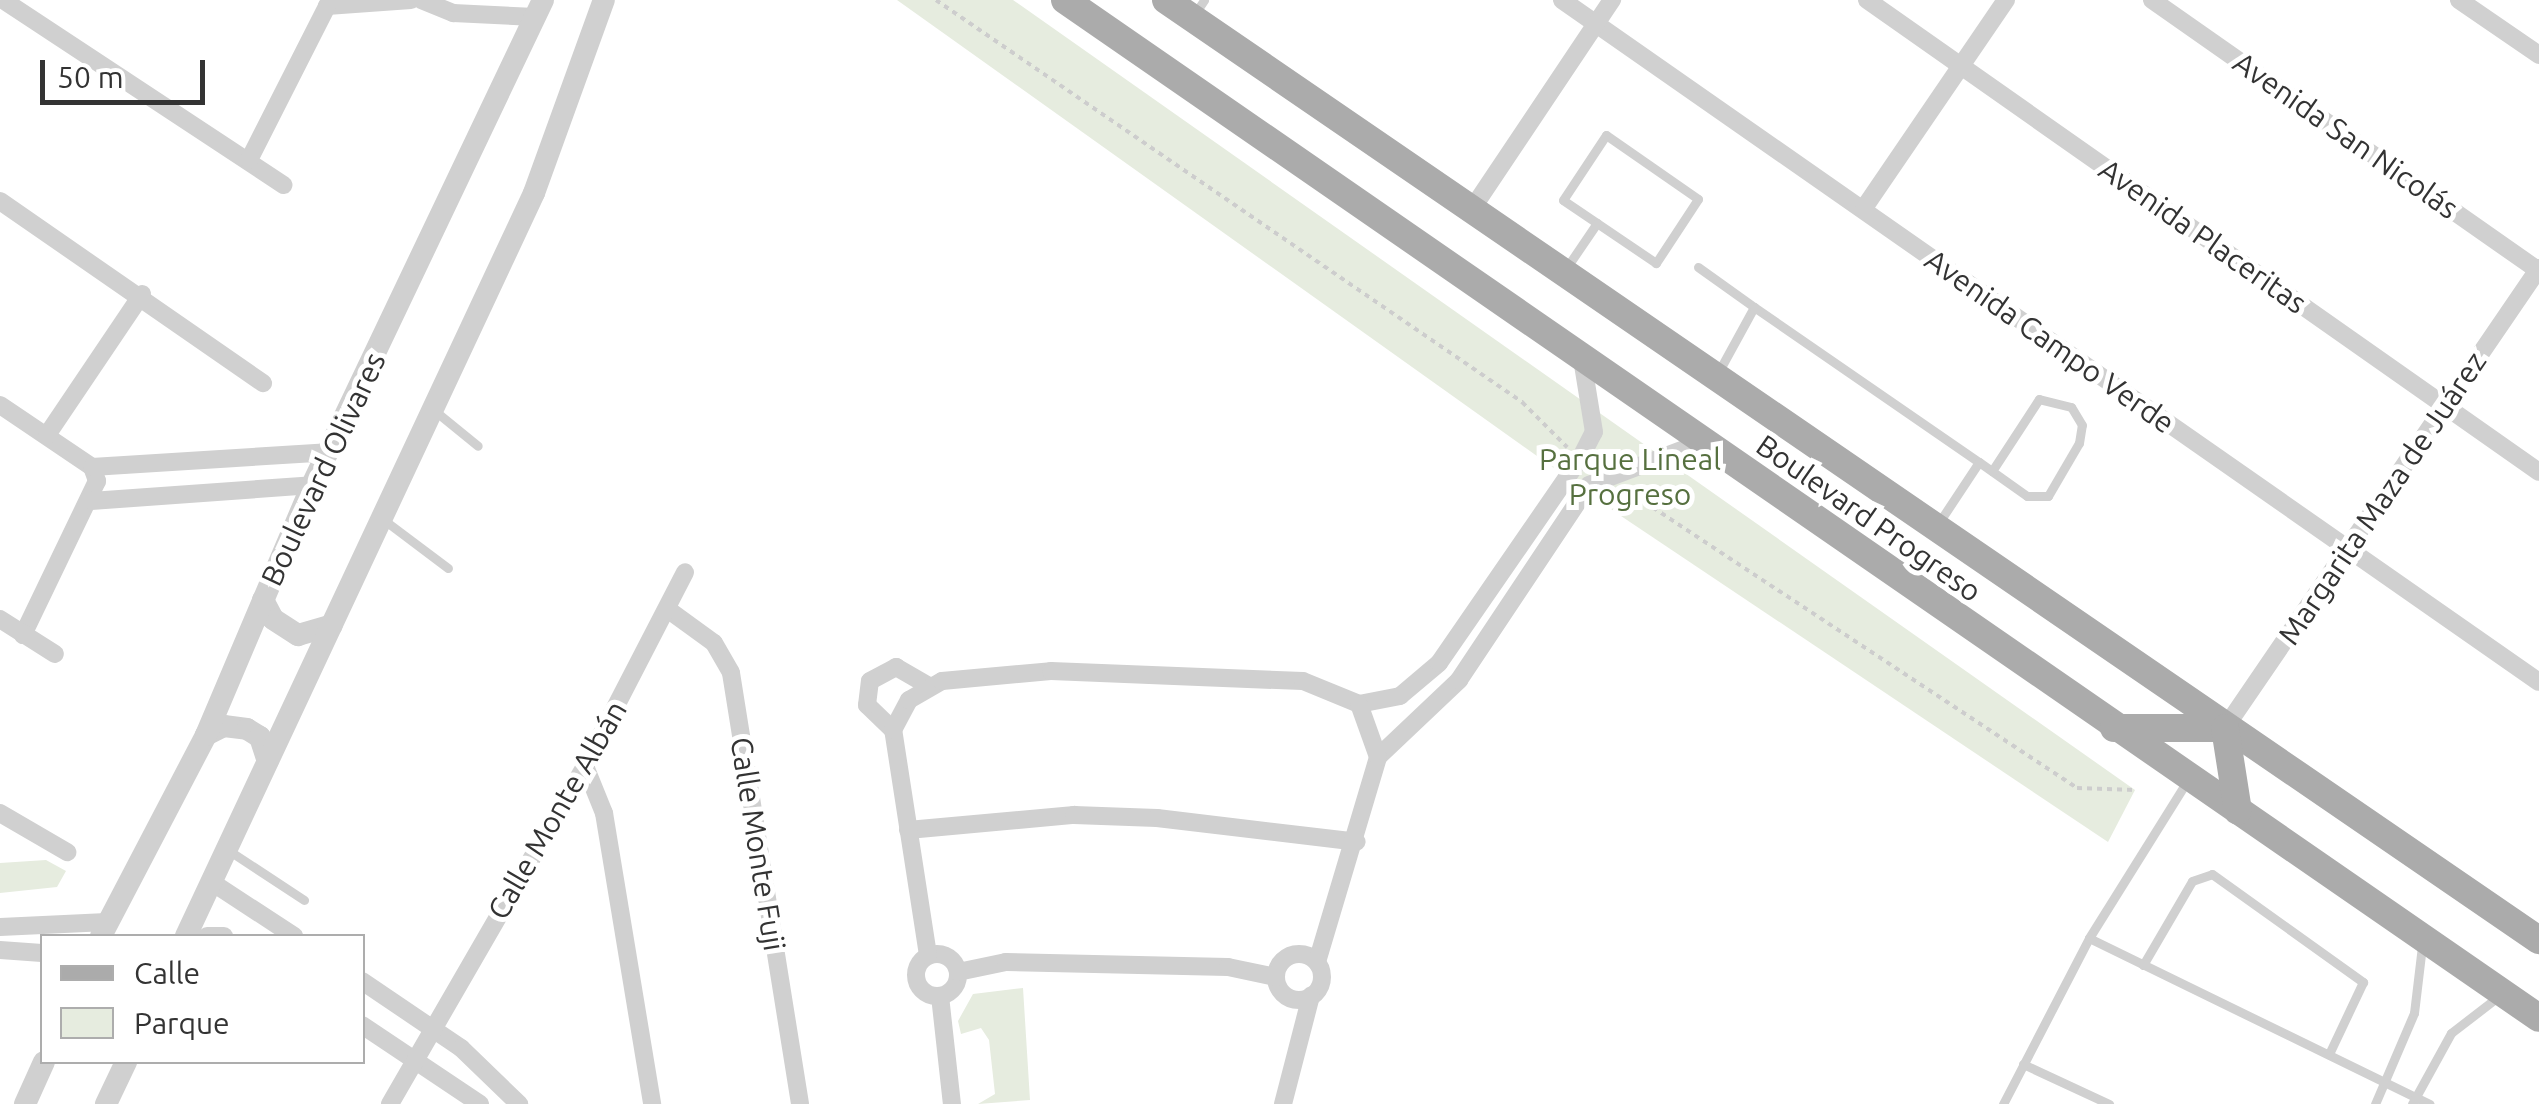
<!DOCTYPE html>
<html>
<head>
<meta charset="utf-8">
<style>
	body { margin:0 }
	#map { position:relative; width:2539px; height:1104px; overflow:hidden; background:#fff; font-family:Ubuntu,sans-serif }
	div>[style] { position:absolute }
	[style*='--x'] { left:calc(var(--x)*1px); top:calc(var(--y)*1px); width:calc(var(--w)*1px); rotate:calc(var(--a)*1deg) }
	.green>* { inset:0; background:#e6ecdf }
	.path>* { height:4px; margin-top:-2px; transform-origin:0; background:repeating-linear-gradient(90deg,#cdcdcd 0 5px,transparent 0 10px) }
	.service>* { height:9px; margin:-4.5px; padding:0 4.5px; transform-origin:4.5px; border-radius:4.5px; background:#d0d0d0 }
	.minor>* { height:18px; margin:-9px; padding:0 9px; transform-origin:9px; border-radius:9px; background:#d0d0d0 }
	.minor>.ring { margin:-9px; padding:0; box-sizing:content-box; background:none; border:18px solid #d0d0d0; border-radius:50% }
	.tertiary>* { height:22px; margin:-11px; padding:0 11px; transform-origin:11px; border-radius:11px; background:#d0d0d0 }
	.primary>* { height:28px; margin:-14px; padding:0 14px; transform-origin:14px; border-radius:14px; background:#ababab }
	span { translate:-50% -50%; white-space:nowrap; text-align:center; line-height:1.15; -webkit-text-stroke:10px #fff; paint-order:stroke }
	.street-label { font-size:30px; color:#333 }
	.park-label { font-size:30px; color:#56703f }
	.legend { position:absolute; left:40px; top:934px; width:325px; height:130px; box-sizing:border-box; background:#fff; border:2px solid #adadad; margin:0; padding:12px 18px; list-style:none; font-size:30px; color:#333 }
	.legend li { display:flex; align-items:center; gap:20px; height:50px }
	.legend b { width:50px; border:2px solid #adadad }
	.scale { position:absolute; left:40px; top:60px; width:165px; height:45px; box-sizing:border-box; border:5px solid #333; border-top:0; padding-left:12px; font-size:30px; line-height:35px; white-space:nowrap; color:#333; -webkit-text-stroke:8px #fff; paint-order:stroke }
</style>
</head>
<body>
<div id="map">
	<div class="green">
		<i style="clip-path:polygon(897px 0,1013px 0,2135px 790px,2108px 842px,1621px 516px)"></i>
		<i style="clip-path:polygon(46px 860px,66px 871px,57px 887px,0 893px,0 863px)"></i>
		<i style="clip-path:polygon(1023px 988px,1030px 1100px,978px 1104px,995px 1094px,989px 1040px,981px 1028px,961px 1034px,958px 1021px,973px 994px)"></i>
	</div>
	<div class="path">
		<i style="--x:936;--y:0;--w:711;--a:34.45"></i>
		<i style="--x:1522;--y:402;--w:64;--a:45"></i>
		<i style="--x:1628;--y:491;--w:538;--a:33.48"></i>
		<i style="--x:2077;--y:788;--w:58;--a:2"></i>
	</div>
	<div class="service">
		<i style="--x:1194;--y:15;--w:18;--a:-56"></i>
		<i style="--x:1606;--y:135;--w:112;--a:34.8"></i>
		<i style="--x:1698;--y:199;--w:77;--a:123.3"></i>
		<i style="--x:1656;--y:263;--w:112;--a:-145.9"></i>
		<i style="--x:1563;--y:200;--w:78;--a:-56.5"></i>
		<i style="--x:1698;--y:267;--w:69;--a:35.5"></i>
		<i style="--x:1565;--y:270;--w:57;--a:-55.8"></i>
		<i style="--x:1719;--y:371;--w:73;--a:-61.3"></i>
		<i style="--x:1754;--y:307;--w:273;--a:34.6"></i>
		<i style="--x:1979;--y:462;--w:74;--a:123.5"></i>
		<i style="--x:435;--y:411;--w:55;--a:39.1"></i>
		<i style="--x:1979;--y:462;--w:59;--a:35.3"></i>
		<i style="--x:2027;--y:496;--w:21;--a:0"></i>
		<i style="--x:2048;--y:496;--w:61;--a:-59.7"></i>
		<i style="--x:2079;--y:443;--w:18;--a:-81"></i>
		<i style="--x:2082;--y:425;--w:21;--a:-121"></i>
		<i style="--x:2071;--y:407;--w:33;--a:-166"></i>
		<i style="--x:2039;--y:399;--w:86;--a:123.1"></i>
		<i style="--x:384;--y:520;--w:80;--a:36.9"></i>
		<i style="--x:228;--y:850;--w:91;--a:33.3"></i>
		<i style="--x:2089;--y:938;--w:379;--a:26"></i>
		<i style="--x:2143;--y:965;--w:97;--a:-59.7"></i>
		<i style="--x:2192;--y:881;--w:21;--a:-19"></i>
		<i style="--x:2212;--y:874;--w:186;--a:35.6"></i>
		<i style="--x:2363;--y:982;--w:80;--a:115.3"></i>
		<i style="--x:2023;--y:1064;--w:95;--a:24.9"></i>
		<i style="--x:2003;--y:1104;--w:187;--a:-62.6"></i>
		<i style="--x:2089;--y:938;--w:185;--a:-58"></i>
		<i style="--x:2375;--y:1104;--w:99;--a:-66.8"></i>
		<i style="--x:2414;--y:1013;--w:67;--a:-83.2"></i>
		<i style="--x:2412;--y:1104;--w:81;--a:-61.2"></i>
		<i style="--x:2451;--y:1033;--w:61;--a:-37.6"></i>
	</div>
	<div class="minor">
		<i style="--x:3;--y:0;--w:336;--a:33.4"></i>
		<i style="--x:421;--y:0;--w:35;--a:22"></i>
		<i style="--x:453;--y:13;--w:82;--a:2.8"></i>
		<i style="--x:1562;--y:0;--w:1191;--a:34.92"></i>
		<i style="--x:1867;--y:0;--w:821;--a:35.08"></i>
		<i style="--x:2152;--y:0;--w:472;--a:35"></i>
		<i style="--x:2459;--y:0;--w:97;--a:34.5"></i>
		<i style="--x:327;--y:6;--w:84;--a:-4.1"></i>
		<i style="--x:249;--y:160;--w:173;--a:-63.1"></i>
		<i style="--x:0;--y:201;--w:320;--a:34.7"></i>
		<i style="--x:1864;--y:208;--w:252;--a:-55.7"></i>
		<i style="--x:1472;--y:209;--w:252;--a:-56.2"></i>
		<i style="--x:0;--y:405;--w:111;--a:34"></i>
		<i style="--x:92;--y:467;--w:15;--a:70"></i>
		<i style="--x:97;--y:481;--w:171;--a:115.7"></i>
		<i style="--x:47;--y:435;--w:170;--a:-56"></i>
		<i style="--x:92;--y:467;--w:236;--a:-3.6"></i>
		<i style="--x:91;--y:501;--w:222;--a:-4.1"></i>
		<i style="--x:670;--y:611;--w:54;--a:36"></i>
		<i style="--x:714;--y:643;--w:34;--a:60"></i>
		<i style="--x:731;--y:673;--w:436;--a:80.9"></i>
		<i style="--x:0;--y:619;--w:65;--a:32.5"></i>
		<i style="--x:2225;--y:728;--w:557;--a:-55.68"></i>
		<i style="--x:893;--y:730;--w:36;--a:-136"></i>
		<i style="--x:867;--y:705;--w:24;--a:-83"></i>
		<i style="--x:870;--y:681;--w:30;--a:-28"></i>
		<i style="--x:896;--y:667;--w:38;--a:30"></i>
		<i style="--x:1378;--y:757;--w:112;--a:-43.5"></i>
		<i style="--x:1459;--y:680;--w:234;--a:-56.3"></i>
		<i style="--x:1589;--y:485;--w:122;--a:-20.7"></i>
		<i style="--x:585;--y:766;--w:51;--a:68"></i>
		<i style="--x:604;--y:813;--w:295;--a:80.6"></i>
		<i style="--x:0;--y:813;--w:78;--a:30.2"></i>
		<i style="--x:908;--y:830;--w:167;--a:-5.2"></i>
		<i style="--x:1074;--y:815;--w:83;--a:2.1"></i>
		<i style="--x:1157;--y:818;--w:201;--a:6.8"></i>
		<i style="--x:213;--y:883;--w:97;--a:33.2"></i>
		<i style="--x:0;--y:927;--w:107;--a:-2.7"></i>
		<i style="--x:207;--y:936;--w:17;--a:0"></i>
		<i style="--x:0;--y:950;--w:42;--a:4.1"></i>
		<i class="ring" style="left:916px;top:954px;width:24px;height:24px"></i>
		<i class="ring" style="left:1276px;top:954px;width:28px;height:28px"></i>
		<i style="--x:928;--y:955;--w:228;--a:-98.8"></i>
		<i style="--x:893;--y:730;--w:34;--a:-62"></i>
		<i style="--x:909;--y:700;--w:38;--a:-30"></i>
		<i style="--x:942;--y:681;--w:109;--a:-5.2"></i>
		<i style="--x:1051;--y:671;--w:252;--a:2.3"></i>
		<i style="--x:1303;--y:681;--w:61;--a:22.3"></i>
		<i style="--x:1359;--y:704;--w:42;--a:-11"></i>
		<i style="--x:1400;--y:696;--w:51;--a:-40.2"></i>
		<i style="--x:1439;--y:663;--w:250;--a:-55.4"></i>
		<i style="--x:1581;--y:457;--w:28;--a:-63"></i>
		<i style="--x:1594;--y:432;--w:74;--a:-99.3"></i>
		<i style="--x:1317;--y:962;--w:214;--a:-73.4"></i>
		<i style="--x:1378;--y:757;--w:56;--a:-109.7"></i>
		<i style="--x:958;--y:972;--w:49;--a:-11.8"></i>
		<i style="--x:1006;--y:962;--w:222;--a:1.3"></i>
		<i style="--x:1228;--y:967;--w:49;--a:11.8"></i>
		<i style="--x:362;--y:981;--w:120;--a:34.1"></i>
		<i style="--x:461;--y:1048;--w:81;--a:44"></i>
		<i style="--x:940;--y:996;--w:109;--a:83.7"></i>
		<i style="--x:362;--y:1025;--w:142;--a:33.8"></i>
		<i style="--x:390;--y:1104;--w:390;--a:-60"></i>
		<i style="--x:585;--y:766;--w:218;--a:-62.7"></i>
		<i style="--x:1283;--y:1104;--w:112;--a:-75.5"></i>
	</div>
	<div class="tertiary">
		<i style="--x:263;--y:600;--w:21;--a:62"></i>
		<i style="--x:273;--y:619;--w:30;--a:33"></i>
		<i style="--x:298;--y:635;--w:35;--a:-16"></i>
		<i style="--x:206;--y:735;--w:20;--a:-27"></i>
		<i style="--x:224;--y:726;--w:23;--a:7"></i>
		<i style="--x:247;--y:729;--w:15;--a:32"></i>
		<i style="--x:260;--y:737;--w:25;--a:72"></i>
		<i style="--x:101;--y:936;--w:227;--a:-62.4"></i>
		<i style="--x:206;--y:735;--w:272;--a:-67"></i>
		<i style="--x:312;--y:485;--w:537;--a:-64.53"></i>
		<i style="--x:186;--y:936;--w:820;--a:-64.9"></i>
		<i style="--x:534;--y:193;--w:205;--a:-70.1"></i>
		<i style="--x:25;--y:1104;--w:46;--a:-65.7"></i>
		<i style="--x:106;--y:1104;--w:47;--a:-64.5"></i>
	</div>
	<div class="primary">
		<i style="--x:1065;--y:0;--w:1791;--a:34.63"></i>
		<i style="--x:1166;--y:0;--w:1664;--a:34.4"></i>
		<i style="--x:2114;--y:728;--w:111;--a:0"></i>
		<i style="--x:2225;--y:728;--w:84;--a:81.1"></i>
	</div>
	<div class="street-label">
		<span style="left:2346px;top:135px;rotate:35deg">Avenida San Nicolás</span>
		<span style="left:2203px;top:236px;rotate:35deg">Avenida Placeritas</span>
		<span style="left:2050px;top:341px;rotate:35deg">Avenida Campo Verde</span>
		<span style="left:323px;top:469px;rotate:-65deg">Boulevard Olivares</span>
		<span style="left:2382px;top:498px;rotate:-56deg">Margarita Maza de Juárez</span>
		<span style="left:1869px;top:518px;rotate:35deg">Boulevard Progreso</span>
		<span style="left:557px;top:810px;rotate:-60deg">Calle Monte Albán</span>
		<span style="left:758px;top:844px;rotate:81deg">Calle Monte Fuji</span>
	</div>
	<div class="park-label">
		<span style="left:1630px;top:476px">Parque Lineal<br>Progreso</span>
	</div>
	<ul class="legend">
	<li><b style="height:12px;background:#ababab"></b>Calle</li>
	<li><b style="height:28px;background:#e6ecdf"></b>Parque</li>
	</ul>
	<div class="scale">50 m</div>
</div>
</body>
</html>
